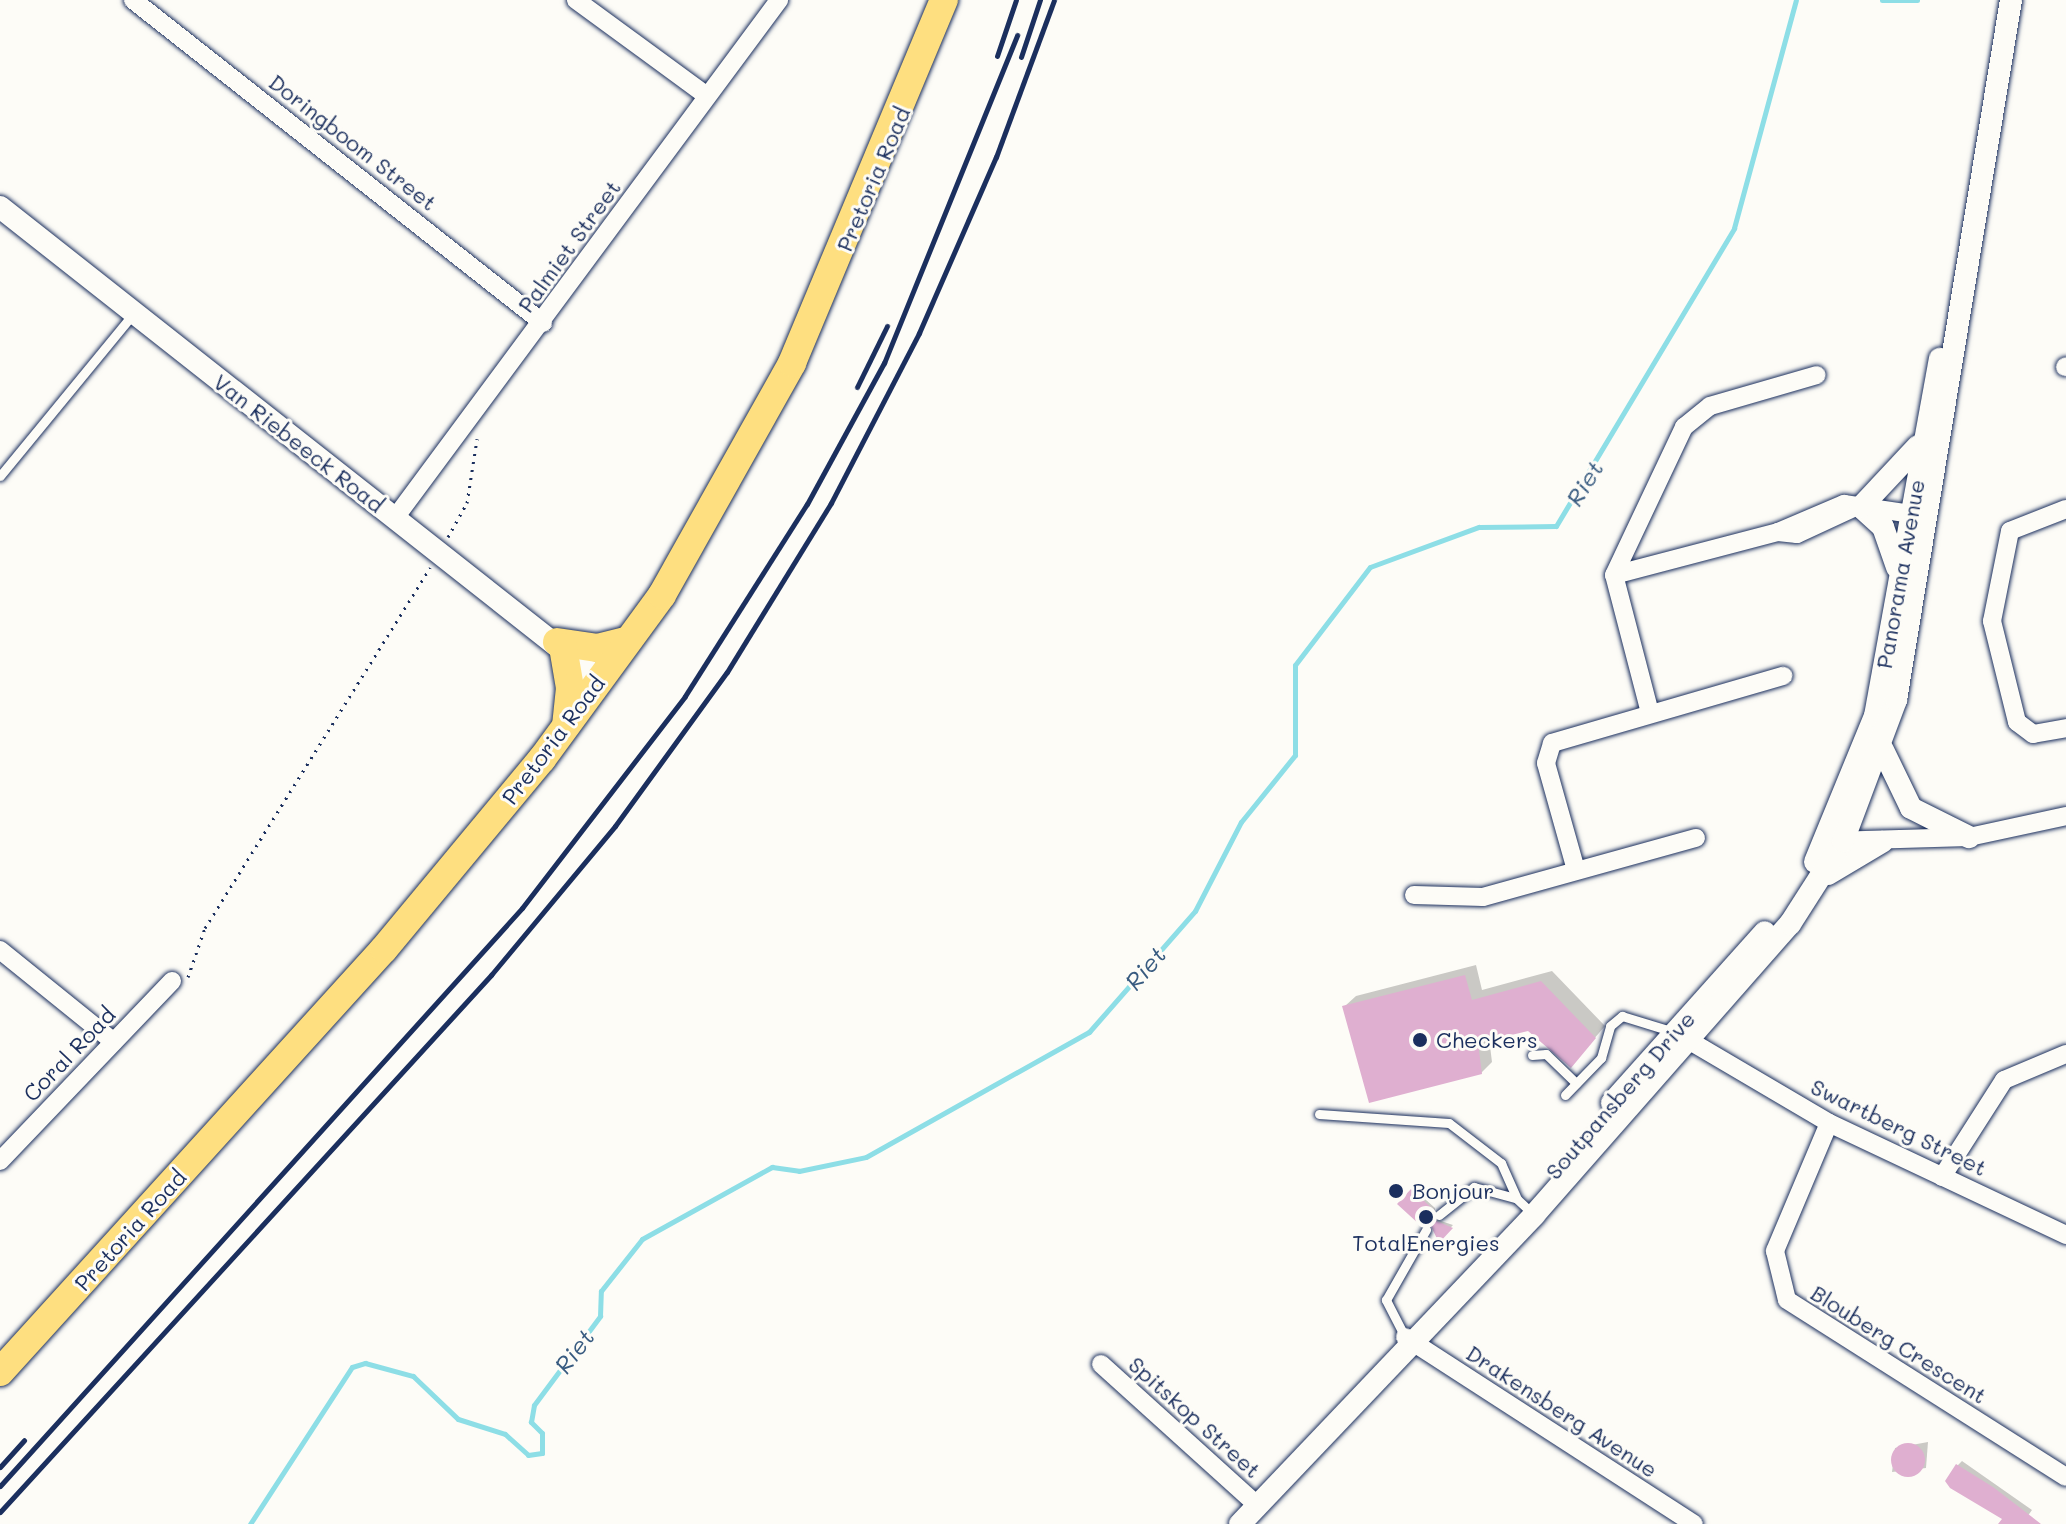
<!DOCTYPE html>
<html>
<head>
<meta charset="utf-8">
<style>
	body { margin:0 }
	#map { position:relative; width:2066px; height:1524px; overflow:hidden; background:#fdfcf7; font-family:Mali,sans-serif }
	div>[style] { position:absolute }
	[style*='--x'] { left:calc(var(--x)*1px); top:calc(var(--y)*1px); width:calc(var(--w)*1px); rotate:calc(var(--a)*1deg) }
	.shadow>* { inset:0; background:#0003 }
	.stream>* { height:5px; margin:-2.5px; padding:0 2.5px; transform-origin:2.5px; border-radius:2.5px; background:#8ddee6 }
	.building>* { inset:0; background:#dfafd0 }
	.round { border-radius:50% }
	.path>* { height:3px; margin-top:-1.5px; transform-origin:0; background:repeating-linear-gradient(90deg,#1b2f5e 0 2px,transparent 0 8px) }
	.roads { filter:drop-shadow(0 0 2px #1b2f5e) drop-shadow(0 0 2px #1b2f5e) }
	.service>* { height:9px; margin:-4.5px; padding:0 4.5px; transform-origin:4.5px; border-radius:4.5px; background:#fdfcf7 }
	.minor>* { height:18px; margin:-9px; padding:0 9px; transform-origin:9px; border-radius:9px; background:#fdfcf7 }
	.tertiary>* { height:22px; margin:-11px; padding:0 11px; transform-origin:11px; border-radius:11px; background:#fdfcf7 }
	.primary>* { height:28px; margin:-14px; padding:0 14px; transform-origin:14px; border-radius:14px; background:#fedf80 }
	.rail>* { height:5px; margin:-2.5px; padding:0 2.5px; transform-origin:2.5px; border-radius:2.5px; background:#1b2f5e }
	.dots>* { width:22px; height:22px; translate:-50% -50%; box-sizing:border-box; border:4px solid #fdfcf7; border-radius:50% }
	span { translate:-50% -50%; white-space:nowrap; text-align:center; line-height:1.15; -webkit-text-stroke:6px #fdfcf7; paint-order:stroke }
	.street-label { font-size:22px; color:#1b2f5e }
	.poi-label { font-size:22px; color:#1b2f5e }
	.left { translate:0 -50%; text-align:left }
	.water-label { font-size:24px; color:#385b80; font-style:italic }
</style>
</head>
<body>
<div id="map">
	<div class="shadow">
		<i style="clip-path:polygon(1476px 965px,1482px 990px,1552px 971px,1605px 1026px,1581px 1054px,1528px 1028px,1489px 1038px,1492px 1062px,1481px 1073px,1345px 1006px,1356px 996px)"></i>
		<i style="clip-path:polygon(1414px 1189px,1435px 1208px,1435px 1219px,1453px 1225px,1440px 1239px,1432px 1222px,1400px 1204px)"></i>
		<i style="clip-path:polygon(1928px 1442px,1926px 1468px,1892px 1472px,1895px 1448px)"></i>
		<i style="clip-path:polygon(1962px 1461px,2032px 1510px,2022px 1524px,2001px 1524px,2004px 1518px,1957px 1466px)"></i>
	</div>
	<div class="stream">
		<i style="--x:1882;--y:0;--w:35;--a:0"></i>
		<i style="--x:250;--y:1524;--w:187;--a:-57"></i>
		<i style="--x:352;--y:1367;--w:14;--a:-17"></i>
		<i style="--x:365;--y:1363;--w:50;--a:15.2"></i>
		<i style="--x:413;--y:1376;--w:62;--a:43.7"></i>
		<i style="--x:458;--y:1419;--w:49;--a:17.7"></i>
		<i style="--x:505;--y:1434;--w:31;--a:42"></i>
		<i style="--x:528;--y:1455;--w:14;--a:-8"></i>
		<i style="--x:542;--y:1453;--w:20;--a:-90"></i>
		<i style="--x:542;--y:1433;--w:16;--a:-135"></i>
		<i style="--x:531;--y:1422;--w:17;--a:-80"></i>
		<i style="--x:534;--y:1405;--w:111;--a:-53.4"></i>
		<i style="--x:600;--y:1316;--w:25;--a:-88"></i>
		<i style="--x:601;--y:1291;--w:66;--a:-51.7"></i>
		<i style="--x:642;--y:1239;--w:149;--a:-29"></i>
		<i style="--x:772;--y:1167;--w:27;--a:8"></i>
		<i style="--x:799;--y:1171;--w:68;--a:-11.8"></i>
		<i style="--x:866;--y:1157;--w:256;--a:-29.3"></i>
		<i style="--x:1089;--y:1032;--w:161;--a:-48.8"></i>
		<i style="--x:1195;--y:911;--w:100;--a:-62.7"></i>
		<i style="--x:1241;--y:822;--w:86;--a:-51.1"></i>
		<i style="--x:1295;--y:755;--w:90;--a:-90"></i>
		<i style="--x:1295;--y:665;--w:123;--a:-52.6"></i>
		<i style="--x:1370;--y:567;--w:116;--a:-20.2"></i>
		<i style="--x:1479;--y:527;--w:77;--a:-0.7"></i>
		<i style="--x:1556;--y:526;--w:347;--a:-59.1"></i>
		<i style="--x:1734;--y:228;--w:236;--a:-74.8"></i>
	</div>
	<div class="building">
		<i style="clip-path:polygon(1465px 975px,1472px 1000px,1541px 981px,1596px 1038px,1571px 1068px,1528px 1031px,1478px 1043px,1482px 1074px,1369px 1103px,1342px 1006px)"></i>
		<i style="clip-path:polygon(1411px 1189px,1434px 1210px,1434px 1220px,1453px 1228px,1439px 1243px,1430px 1224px,1420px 1225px,1397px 1204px)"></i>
		<i class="round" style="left:1891px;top:1443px;width:34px;height:34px"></i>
		<i style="clip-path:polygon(1956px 1464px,1993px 1487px,2041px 1524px,1998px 1524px,2002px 1519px,1950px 1488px,1945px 1481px)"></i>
	</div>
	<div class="path">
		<i style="--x:448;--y:537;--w:39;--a:-61"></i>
		<i style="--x:467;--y:503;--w:65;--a:-81.1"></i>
		<i style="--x:188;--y:977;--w:52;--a:-70.9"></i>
		<i style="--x:205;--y:928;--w:425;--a:-58"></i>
	</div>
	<div class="roads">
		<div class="service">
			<i style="--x:0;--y:476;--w:211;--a:-50.6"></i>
			<i style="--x:1532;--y:1055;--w:14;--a:-4"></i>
			<i style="--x:1546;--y:1054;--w:42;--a:44"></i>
			<i style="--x:1565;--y:1095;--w:52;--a:-45.8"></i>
			<i style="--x:1601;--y:1058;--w:33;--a:-74"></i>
			<i style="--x:1610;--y:1026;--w:16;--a:-40"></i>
			<i style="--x:1622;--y:1016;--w:54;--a:17.1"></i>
			<i style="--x:1319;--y:1114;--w:130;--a:4"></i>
			<i style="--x:1449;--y:1123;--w:66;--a:37.6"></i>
			<i style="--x:1501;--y:1163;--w:39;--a:66"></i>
			<i style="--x:1517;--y:1199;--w:23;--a:43"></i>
			<i style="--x:1439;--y:1215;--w:45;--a:-38.7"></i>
			<i style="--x:1474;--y:1187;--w:42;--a:15"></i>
			<i style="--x:1405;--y:1337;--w:42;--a:-117.2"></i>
			<i style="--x:1386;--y:1300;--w:81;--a:-60.3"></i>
		</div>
		<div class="minor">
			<i style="--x:133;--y:0;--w:522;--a:38.23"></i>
			<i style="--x:576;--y:0;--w:162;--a:36.2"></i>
			<i style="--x:2065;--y:367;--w:1;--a:-45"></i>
			<i style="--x:2066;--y:509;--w:60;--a:158.6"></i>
			<i style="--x:2010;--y:531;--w:92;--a:101.3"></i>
			<i style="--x:1992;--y:621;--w:104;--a:76.1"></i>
			<i style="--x:2017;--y:722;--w:20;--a:37"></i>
			<i style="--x:2033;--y:734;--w:34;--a:-10"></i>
			<i style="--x:395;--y:518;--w:645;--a:-53.45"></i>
			<i style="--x:1778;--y:532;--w:72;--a:-23"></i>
			<i style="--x:1844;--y:504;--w:81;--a:8.5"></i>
			<i style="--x:1614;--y:575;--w:170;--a:-14.7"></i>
			<i style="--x:1778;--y:532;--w:19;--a:6"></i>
			<i style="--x:1797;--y:534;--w:60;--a:-24.8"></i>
			<i style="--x:1649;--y:709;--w:138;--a:-104.6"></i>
			<i style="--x:1614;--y:575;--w:164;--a:-64.7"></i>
			<i style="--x:1684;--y:427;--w:33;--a:-39"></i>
			<i style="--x:1710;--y:406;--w:111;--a:-16.2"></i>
			<i style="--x:1831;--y:841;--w:138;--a:-1.7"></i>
			<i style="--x:1969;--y:837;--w:99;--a:-12.2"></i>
			<i style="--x:1576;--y:870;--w:111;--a:-105.7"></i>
			<i style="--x:1546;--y:763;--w:21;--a:-73"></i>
			<i style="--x:1552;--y:743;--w:241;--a:-16.2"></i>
			<i style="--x:1414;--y:895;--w:69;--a:1.7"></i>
			<i style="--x:1483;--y:897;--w:221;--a:-15.5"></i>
			<i style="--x:0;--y:950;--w:146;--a:38.9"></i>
			<i style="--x:1678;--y:1034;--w:175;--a:30.5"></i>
			<i style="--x:1829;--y:1123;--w:262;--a:25.3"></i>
			<i style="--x:1829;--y:1123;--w:139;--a:112.9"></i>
			<i style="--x:1775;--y:1251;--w:50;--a:76.2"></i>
			<i style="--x:1787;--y:1300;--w:330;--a:32.4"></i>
			<i style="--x:0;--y:1161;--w:249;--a:-46.3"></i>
			<i style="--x:1942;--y:1177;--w:115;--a:-57.4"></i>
			<i style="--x:2004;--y:1080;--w:67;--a:-22.8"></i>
			<i style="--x:1405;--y:1337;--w:344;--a:32.9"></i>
			<i style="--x:1101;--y:1364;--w:210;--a:42.1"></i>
		</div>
		<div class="tertiary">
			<i style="--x:0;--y:207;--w:763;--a:38.24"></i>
			<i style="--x:1897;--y:567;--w:42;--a:-109.3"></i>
			<i style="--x:1883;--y:527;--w:30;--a:-138"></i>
			<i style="--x:1861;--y:507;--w:83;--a:-46.9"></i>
			<i style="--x:1883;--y:750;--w:64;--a:64.2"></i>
			<i style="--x:1911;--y:808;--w:65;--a:26.6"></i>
			<i style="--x:1815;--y:862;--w:158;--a:-67.7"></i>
			<i style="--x:1875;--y:716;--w:363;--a:-79.7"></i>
			<i style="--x:1828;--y:874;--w:63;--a:-30.7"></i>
			<i style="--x:1612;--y:1103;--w:229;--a:-48.2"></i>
			<i style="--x:1240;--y:1524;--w:427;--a:-46.4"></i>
			<i style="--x:1534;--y:1215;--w:388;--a:-48.7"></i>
			<i style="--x:1790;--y:924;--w:98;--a:-57.4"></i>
			<i style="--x:1843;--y:841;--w:151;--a:-69.4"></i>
			<i style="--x:1896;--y:700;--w:709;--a:-80.67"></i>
		</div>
		<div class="primary">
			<i style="--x:557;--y:642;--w:40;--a:8.5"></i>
			<i style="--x:597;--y:648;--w:32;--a:-14"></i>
			<i style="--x:563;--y:647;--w:42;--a:80.3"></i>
			<i style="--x:570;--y:688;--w:37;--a:96"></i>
			<i style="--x:0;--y:1372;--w:571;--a:-47.77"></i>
			<i style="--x:384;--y:949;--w:247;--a:-50.3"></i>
			<i style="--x:542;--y:759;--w:203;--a:-53.8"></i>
			<i style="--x:662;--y:595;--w:266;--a:-60.7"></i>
			<i style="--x:792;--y:363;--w:394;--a:-67.3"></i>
		</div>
	</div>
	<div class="rail">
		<i style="--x:997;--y:56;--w:59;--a:-71.3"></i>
		<i style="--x:1021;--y:57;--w:60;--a:-71.6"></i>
		<i style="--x:857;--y:387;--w:68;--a:-63.8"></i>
		<i style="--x:0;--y:1467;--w:36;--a:-48"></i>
		<i style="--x:0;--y:1486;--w:779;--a:-47.91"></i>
		<i style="--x:522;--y:908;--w:267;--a:-52.4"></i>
		<i style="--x:685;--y:696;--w:227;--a:-57.6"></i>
		<i style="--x:807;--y:504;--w:161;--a:-61.4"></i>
		<i style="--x:884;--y:363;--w:354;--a:-67.9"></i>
		<i style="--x:0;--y:1512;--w:728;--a:-47.56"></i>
		<i style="--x:491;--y:975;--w:194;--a:-50.2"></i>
		<i style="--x:615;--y:826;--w:190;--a:-54"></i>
		<i style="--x:727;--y:672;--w:198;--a:-58.4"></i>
		<i style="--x:831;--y:503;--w:191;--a:-62.6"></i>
		<i style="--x:919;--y:333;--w:192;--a:-66.4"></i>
		<i style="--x:996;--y:157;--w:167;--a:-69.7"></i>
	</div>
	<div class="dots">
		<i style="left:1420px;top:1040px;background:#1b2f5e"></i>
		<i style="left:1396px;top:1191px;background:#1b2f5e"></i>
		<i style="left:1426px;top:1217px;background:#1b2f5e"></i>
	</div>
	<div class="street-label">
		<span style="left:353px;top:142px;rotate:38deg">Doringboom Street</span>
		<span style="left:873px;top:179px;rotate:-67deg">Pretoria Road</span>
		<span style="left:569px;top:246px;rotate:-54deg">Palmiet Street</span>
		<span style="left:299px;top:443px;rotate:38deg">Van Riebeeck Road</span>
		<span style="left:1900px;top:574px;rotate:-80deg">Panorama Avenue</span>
		<span style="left:553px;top:740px;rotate:-53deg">Pretoria Road</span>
		<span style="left:69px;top:1054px;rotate:-46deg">Coral Road</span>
		<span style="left:1620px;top:1095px;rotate:-49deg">Soutpansberg Drive</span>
		<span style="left:1899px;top:1127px;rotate:26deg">Swartberg Street</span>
		<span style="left:130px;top:1230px;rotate:-48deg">Pretoria Road</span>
		<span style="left:1899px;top:1344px;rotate:32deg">Blouberg Crescent</span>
		<span style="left:1562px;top:1411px;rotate:33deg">Drakensberg Avenue</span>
		<span style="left:1195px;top:1417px;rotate:42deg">Spitskop Street</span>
	</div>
	<div class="poi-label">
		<span class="left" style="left:1436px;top:1040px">Checkers</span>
		<span class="left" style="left:1412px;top:1191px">Bonjour</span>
		<span style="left:1426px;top:1243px">TotalEnergies</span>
	</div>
	<div class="water-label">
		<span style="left:1584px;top:483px;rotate:-58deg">Riet</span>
		<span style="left:1145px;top:968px;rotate:-49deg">Riet</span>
		<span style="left:574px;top:1351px;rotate:-53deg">Riet</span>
	</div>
</div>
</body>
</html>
